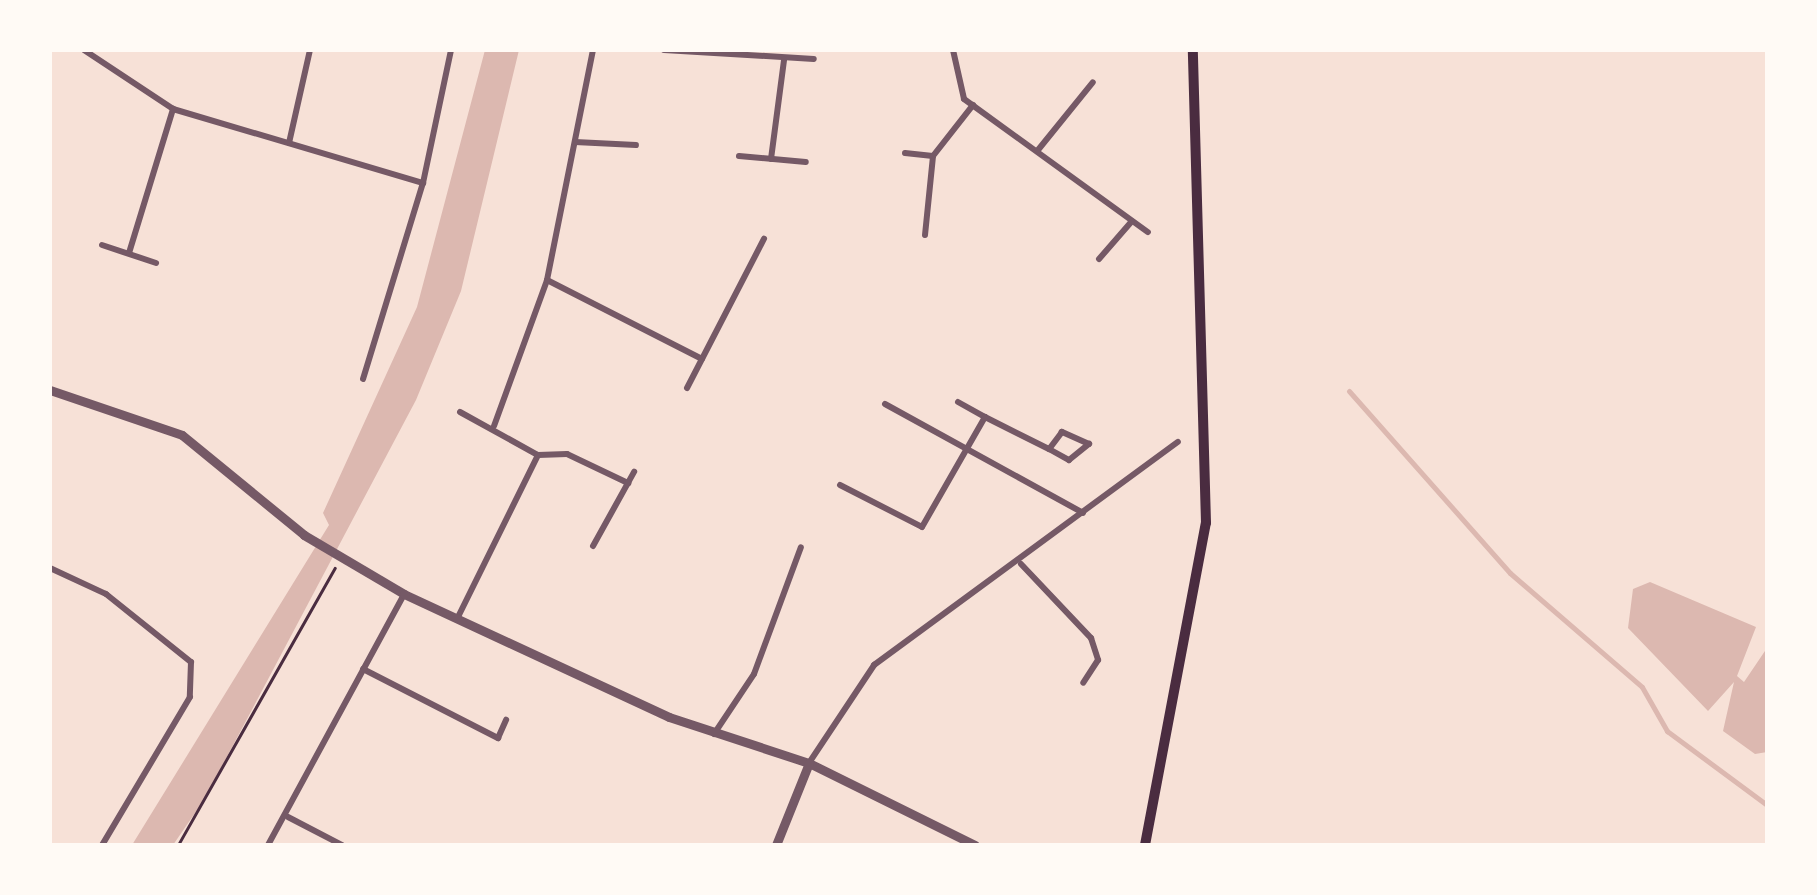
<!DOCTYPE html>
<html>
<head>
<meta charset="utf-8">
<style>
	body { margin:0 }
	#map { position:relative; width:1817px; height:895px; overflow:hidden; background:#f7e1d7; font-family:Lato,sans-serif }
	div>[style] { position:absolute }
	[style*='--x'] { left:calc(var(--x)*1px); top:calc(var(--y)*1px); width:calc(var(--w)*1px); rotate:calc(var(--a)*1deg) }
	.water>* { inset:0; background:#dcb8b0 }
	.stream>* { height:5px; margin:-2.5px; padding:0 2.5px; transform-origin:2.5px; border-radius:2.5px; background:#dcb8b0 }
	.path>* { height:2.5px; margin:-1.25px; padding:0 1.25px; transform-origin:1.25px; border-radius:1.25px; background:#4a2c40 }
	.minor>* { height:6px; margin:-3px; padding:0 3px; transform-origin:3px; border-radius:3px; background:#755966 }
	.tertiary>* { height:9px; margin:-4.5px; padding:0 4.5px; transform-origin:4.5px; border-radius:4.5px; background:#755966 }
	.secondary>* { height:10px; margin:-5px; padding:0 5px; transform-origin:5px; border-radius:5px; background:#4a2c40 }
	span { translate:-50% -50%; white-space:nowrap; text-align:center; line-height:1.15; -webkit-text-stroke:8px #fffaf5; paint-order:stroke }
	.frame { position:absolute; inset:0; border:52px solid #fffaf5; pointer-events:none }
</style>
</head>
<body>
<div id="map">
	<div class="water">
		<i style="clip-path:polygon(485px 50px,519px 50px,461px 291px,416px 400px,204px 800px,173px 845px,132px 845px,329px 525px,323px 513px,417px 307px)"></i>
		<i style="clip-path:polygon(1650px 582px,1756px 627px,1737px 676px,1744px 682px,1767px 648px,1767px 752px,1755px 754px,1723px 731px,1734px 682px,1708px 711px,1628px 628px,1633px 589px)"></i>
	</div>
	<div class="stream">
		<i style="--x:1349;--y:391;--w:243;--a:48.5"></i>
		<i style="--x:1510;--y:573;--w:174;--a:40.8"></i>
		<i style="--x:1642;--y:687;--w:51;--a:60.4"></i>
		<i style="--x:1667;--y:731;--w:124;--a:36.5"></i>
	</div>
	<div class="path">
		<i style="--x:178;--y:845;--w:318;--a:-60.5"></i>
	</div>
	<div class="minor">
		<i style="--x:84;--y:50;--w:107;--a:33.5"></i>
		<i style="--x:173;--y:109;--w:261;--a:16.5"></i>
		<i style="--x:664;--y:50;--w:150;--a:3.4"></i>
		<i style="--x:953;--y:50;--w:50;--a:77.3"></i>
		<i style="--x:964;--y:99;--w:227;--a:35.9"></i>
		<i style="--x:575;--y:142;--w:61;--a:2.8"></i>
		<i style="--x:289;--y:143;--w:95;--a:-77.3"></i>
		<i style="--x:1038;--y:150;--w:87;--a:-51"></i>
		<i style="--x:905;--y:153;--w:28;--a:6"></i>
		<i style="--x:739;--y:156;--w:67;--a:5.1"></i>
		<i style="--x:771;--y:159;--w:100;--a:-82.5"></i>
		<i style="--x:925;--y:235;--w:79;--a:-84.2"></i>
		<i style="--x:933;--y:156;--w:65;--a:-51.9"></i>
		<i style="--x:102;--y:245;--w:57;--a:18.4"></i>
		<i style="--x:129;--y:253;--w:151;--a:-73"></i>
		<i style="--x:1099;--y:259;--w:50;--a:-49"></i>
		<i style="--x:547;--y:280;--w:174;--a:27"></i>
		<i style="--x:363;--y:379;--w:205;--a:-73"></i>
		<i style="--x:423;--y:183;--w:136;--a:-78.1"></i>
		<i style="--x:687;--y:388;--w:168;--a:-62.7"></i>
		<i style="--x:958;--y:402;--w:31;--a:29"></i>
		<i style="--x:985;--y:417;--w:72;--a:26.6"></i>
		<i style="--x:1049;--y:449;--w:23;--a:29"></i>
		<i style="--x:1069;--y:460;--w:26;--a:-39"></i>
		<i style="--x:1089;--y:444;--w:30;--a:-156"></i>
		<i style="--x:1062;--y:432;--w:21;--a:127"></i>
		<i style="--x:885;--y:404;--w:226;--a:28.8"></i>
		<i style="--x:460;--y:412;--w:89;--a:28.9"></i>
		<i style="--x:538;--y:455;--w:29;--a:-2"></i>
		<i style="--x:567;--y:454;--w:68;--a:25.4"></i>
		<i style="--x:494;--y:426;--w:155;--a:-70"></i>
		<i style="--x:547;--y:280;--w:235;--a:-78.7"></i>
		<i style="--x:840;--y:485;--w:92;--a:27.1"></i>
		<i style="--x:922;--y:527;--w:127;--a:-60.2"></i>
		<i style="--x:593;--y:546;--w:85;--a:-61"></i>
		<i style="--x:1021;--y:564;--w:102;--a:46.6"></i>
		<i style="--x:1091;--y:638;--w:23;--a:72"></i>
		<i style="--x:1098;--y:660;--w:27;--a:123"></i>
		<i style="--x:50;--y:568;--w:62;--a:24.9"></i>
		<i style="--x:106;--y:594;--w:109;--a:38.7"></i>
		<i style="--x:191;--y:662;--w:35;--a:92"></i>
		<i style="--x:190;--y:697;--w:172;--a:120.7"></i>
		<i style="--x:457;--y:619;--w:183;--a:-63.7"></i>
		<i style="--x:363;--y:669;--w:152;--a:27.1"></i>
		<i style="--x:498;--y:738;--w:20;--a:-66"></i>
		<i style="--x:714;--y:734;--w:72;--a:-56.3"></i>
		<i style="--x:754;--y:674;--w:135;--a:-69.7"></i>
		<i style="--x:809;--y:763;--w:118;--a:-56.4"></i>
		<i style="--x:874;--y:665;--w:377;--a:-36.3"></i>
		<i style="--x:288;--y:817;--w:61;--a:27.4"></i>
		<i style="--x:268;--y:845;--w:285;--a:-61.5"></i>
	</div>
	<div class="tertiary">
		<i style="--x:50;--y:390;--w:139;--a:18.8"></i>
		<i style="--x:182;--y:435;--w:158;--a:39.3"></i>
		<i style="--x:304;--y:535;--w:116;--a:30.5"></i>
		<i style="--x:404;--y:594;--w:292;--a:24.9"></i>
		<i style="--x:669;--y:717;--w:147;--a:18.2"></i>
		<i style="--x:809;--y:763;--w:185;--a:26.3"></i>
		<i style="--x:776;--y:845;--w:88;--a:-68.1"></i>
	</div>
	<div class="secondary">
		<i style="--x:1145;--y:845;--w:328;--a:-79.3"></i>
		<i style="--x:1206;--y:523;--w:473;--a:-91.6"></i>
	</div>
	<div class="frame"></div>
</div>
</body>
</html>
